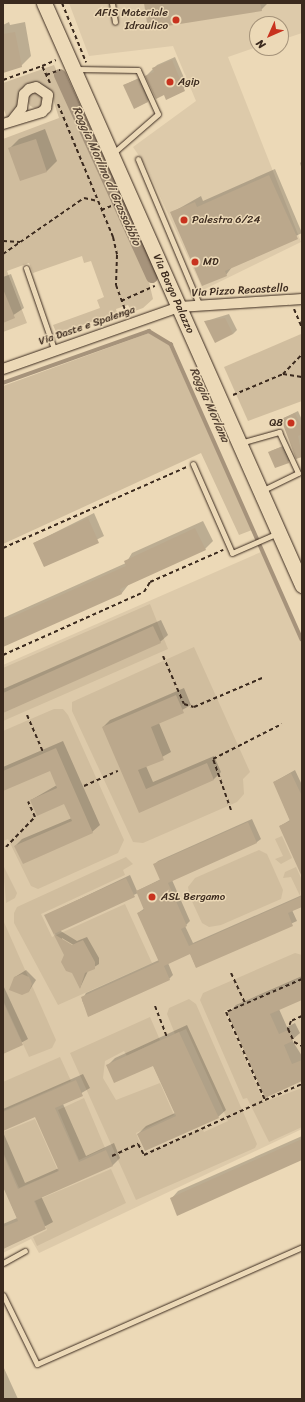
<!DOCTYPE html>
<html>
<head>
<meta charset="utf-8">
<style>
	body { margin:0 }
	#map { position:relative; width:305px; height:1402px; overflow:hidden; background:#ecd9b7; font-family:Sriracha,sans-serif }
	div>[style] { position:absolute }
	[style*='--x'] { left:calc(var(--x)*1px); top:calc(var(--y)*1px); width:calc(var(--w)*1px); rotate:calc(var(--a)*1deg) }
	.built>* { inset:0; background:#ddcaaa }
	.green>* { inset:0; background:#d0bd9e }
	.round { border-radius:50% }
	.shadow>* { inset:0; background:#0003 }
	.stream>* { height:3.5px; margin:-1.75px; padding:0 1.75px; transform-origin:1.75px; border-radius:1.75px; background:#a6937b }
	.canal>* { height:12px; margin:-6px; padding:0 6px; transform-origin:6px; border-radius:6px; background:#a6937b }
	.building>* { inset:0; background:#bba88c }
	.path>* { height:2px; margin-top:-1px; transform-origin:0; background:repeating-linear-gradient(90deg,#3b2a1e 0 4px,transparent 0 7px) }
	.roads { filter:drop-shadow(0 0 1px #3b2a1e) drop-shadow(0 0 1px #3b2a1e) }
	.service>* { height:5px; margin:-2.5px; padding:0 2.5px; transform-origin:2.5px; border-radius:2.5px; background:#ecd9b7 }
	.minor>* { height:10px; margin:-5px; padding:0 5px; transform-origin:5px; border-radius:5px; background:#ecd9b7 }
	.secondary>* { height:15px; margin:-7.5px; padding:0 7.5px; transform-origin:7.5px; border-radius:7.5px; background:#ecd9b7 }
	.dots>* { width:11px; height:11px; translate:-50% -50%; box-sizing:border-box; border:2px solid #ecd9b7; border-radius:50% }
	span { translate:-50% -50%; white-space:nowrap; text-align:center; line-height:1.15; -webkit-text-stroke:3px #ecd9b7; paint-order:stroke }
	.poi-label { font-size:11px; color:#3b2a1e }
	.right { translate:-100% -50%; text-align:right }
	.left { translate:0 -50%; text-align:left }
	.street-label { font-size:11px; color:#3b2a1e }
	.water-label { font-size:12px; color:#564435; font-style:italic }
	.frame { position:absolute; inset:0; border:4px solid #3b2a1e; pointer-events:none }
	.north { position:absolute; left:249px; top:16px; width:40px; height:40px; box-sizing:border-box; background:#ecd9b7; border:1px solid #a5937a; border-radius:50%; rotate:225deg; font-size:11px; font-weight:700; line-height:16px; text-align:center; color:#3b2a1e }
	.north::after { content:''; display:block; margin:auto; width:14px; height:18px; background:#c8321e; clip-path:polygon(50% 0,100% 100%,50% 72%,0 100%) }
</style>
</head>
<body>
<div id="map">
	<div class="built">
		<i style="clip-path:polygon(69px 3px,302px 3px,302px 33px,281px 40px,281px 24px,257px 24px,257px 47px,228px 57px,301px 242px,203px 290px,146px 166px,133px 147px,196px 101px,173px 46px,89px 56px)"></i>
		<i style="clip-path:polygon(261px 552px,302px 645px,302px 1129px,39px 1253px,31px 1239px,3px 1253px,3px 665px)"></i>
	</div>
	<div class="green">
		<i style="clip-path:polygon(54px 65px,149px 282px,153px 299px,143px 308px,132px 312px,128px 305px,116px 309px,117px 313px,57px 334px,53px 325px,100px 308px,97px 300px,104px 297px,91px 261px,84px 263px,82px 256px,33px 273px,29px 263px,7px 271px,27px 323px,3px 332px,3px 139px,59px 118px,51px 93px,36px 83px,7px 118px,3px 107px,3px 83px)"></i>
		<i class="round" style="left:28px;top:92px;width:16px;height:16px"></i>
		<i style="clip-path:polygon(149px 333px,169px 345px,252px 530px,239px 535px,201px 453px,3px 544px,3px 386px)"></i>
		<i style="clip-path:polygon(301px 334px,302px 401px,248px 421px,224px 367px)"></i>
		<i style="clip-path:polygon(150px 604px,168px 649px,3px 721px,3px 668px)"></i>
		<i style="clip-path:polygon(194px 647px,250px 772px,243px 779px,244px 794px,237px 802px,143px 843px,133px 842px,72px 711px,72px 702px)"></i>
		<i style="clip-path:polygon(54px 709px,63px 709px,68px 715px,124px 840px,118px 853px,38px 889px,31px 886px,8px 839px,3px 841px,3px 731px)"></i>
		<i style="clip-path:polygon(282px 836px,292px 858px,281px 864px,275px 859px,283px 856px,275px 839px)"></i>
		<i style="clip-path:polygon(259px 850px,267px 854px,283px 890px,281px 899px,221px 925px,209px 927px,202px 923px,190px 897px,188px 887px,195px 878px)"></i>
		<i style="clip-path:polygon(126px 857px,133px 864px,123px 870px,125px 875px,41px 914px,52px 937px,125px 904px,152px 963px,58px 1005px,14px 923px,14px 913px,17px 907px)"></i>
		<i style="clip-path:polygon(3px 865px,17px 893px,15px 898px,6px 903px)"></i>
		<i style="clip-path:polygon(296px 867px,302px 880px,300px 896px,291px 877px,283px 878px,285px 872px)"></i>
		<i style="clip-path:polygon(3px 920px,56px 1040px,52px 1048px,29px 1057px,3px 1000px)"></i>
		<i style="clip-path:polygon(295px 953px,302px 955px,302px 977px,224px 1011px,264px 1102px,302px 1088px,302px 1127px,269px 1142px,247px 1098px,243px 1099px,200px 1000px,203px 993px)"></i>
		<i style="clip-path:polygon(189px 999px,196px 1004px,257px 1144px,255px 1148px,136px 1200px,70px 1053px,150px 1017px,160px 1040px,127px 1056px,124px 1051px,105px 1061px,103px 1078px,116px 1100px,160px 1083px,174px 1115px,136px 1133px,144px 1153px,202px 1128px,204px 1132px,228px 1121px,186px 1029px,175px 1034px,167px 1014px,169px 1008px)"></i>
		<i style="clip-path:polygon(60px 1057px,71px 1081px,3px 1111px,3px 1082px)"></i>
		<i style="clip-path:polygon(84px 1098px,105px 1148px,79px 1160px,58px 1110px)"></i>
		<i style="clip-path:polygon(35px 1119px,58px 1171px,19px 1188px,3px 1152px,3px 1132px)"></i>
		<i style="clip-path:polygon(111px 1169px,126px 1203px,37px 1246px,33px 1237px,47px 1230px,35px 1201px)"></i>
	</div>
	<div class="shadow">
		<i style="clip-path:polygon(145px 3px,268px 3px,261px 10px)"></i>
		<i style="clip-path:polygon(9px 22px,10px 25px,25px 22px,31px 56px,21px 66px,3px 72px,3px 25px)"></i>
		<i style="clip-path:polygon(175px 57px,188px 87px,165px 94px,146px 76px,157px 65px)"></i>
		<i style="clip-path:polygon(139px 78px,149px 100px,148px 101px,124px 85px)"></i>
		<i style="clip-path:polygon(45px 129px,57px 161px,47px 171px,21px 180px,9px 149px,19px 139px)"></i>
		<i style="clip-path:polygon(302px 161px,302px 170px,300px 163px)"></i>
		<i style="clip-path:polygon(275px 169px,302px 233px,232px 267px,226px 275px,171px 213px,201px 196px,203px 201px)"></i>
		<i style="clip-path:polygon(11px 274px,24px 308px,3px 322px,3px 277px)"></i>
		<i style="clip-path:polygon(229px 314px,237px 330px,233px 334px,206px 321px)"></i>
		<i style="clip-path:polygon(298px 411px,302px 420px,302px 456px,297px 458px,282px 419px)"></i>
		<i style="clip-path:polygon(283px 446px,290px 460px,288px 462px,271px 451px)"></i>
		<i style="clip-path:polygon(94px 513px,104px 536px,44px 566px,34px 543px)"></i>
		<i style="clip-path:polygon(203px 521px,213px 541px,205px 549px,129px 584px,122px 593px,3px 646px,3px 618px,126px 563px,132px 553px)"></i>
		<i style="clip-path:polygon(161px 620px,168px 635px,160px 642px,3px 712px,3px 689px)"></i>
		<i style="clip-path:polygon(184px 688px,191px 705px,159px 723px,171px 752px,146px 766px,153px 782px,214px 756px,221px 772px,214px 779px,139px 811px,103px 727px,110px 720px)"></i>
		<i style="clip-path:polygon(63px 741px,100px 825px,92px 832px,15px 846px,22px 839px,72px 818px,65px 802px,31px 800px,57px 785px,50px 769px,3px 790px,3px 767px)"></i>
		<i style="clip-path:polygon(295px 770px,302px 785px,302px 875px,280px 826px,290px 820px,274px 782px)"></i>
		<i style="clip-path:polygon(evenodd,252px 819px,261px 839px,257px 842px,172px 880px,190px 921px,185px 926px,193px 943px,302px 895px,302px 906px,292px 910px,297px 921px,196px 967px,190px 953px,168px 963px,173px 975px,169px 979px,89px 1016px,82px 1000px,86px 993px,159px 960px,138px 913px,145px 908px,138px 893px,59px 930px,77px 941px,87px 937px,99px 958px,99px 964px,88px 971px,80px 988px,46px 915px,130px 875px,137px 891px,161px 879px,154px 865px,158px 861px,252px 819px,62px 938px,77px 947px,76px 948px,62px 940px,62px 938px)"></i>
		<i style="clip-path:polygon(26px 970px,36px 980px,29px 991px,15px 977px)"></i>
		<i style="clip-path:polygon(302px 976px,302px 999px,279px 1009px,287px 1027px,295px 1023px,300px 1033px,292px 1040px,302px 1056px,302px 1080px,229px 1012px,236px 1005px)"></i>
		<i style="clip-path:polygon(3px 985px,28px 1039px,3px 1053px)"></i>
		<i style="clip-path:polygon(187px 1025px,226px 1110px,218px 1117px,138px 1134px,146px 1126px,175px 1113px,153px 1065px,107px 1066px,115px 1058px)"></i>
		<i style="clip-path:polygon(83px 1074px,90px 1088px,63px 1104px,86px 1156px,114px 1143px,120px 1158px,113px 1165px,41px 1196px,53px 1222px,3px 1249px,3px 1224px,17px 1218px,3px 1185px,3px 1132px,25px 1183px,59px 1168px,36px 1116px,3px 1130px,3px 1109px)"></i>
		<i style="clip-path:polygon(302px 1136px,302px 1159px,171px 1199px,178px 1191px)"></i>
		<i style="clip-path:polygon(3px 1366px,18px 1399px,3px 1399px)"></i>
	</div>
	<div class="stream">
		<i style="--x:3;--y:383;--w:155;--a:-19.6"></i>
		<i style="--x:149;--y:331;--w:26;--a:31"></i>
		<i style="--x:171;--y:344;--w:323;--a:66.1"></i>
	</div>
	<div class="canal">
		<i style="--x:60;--y:75;--w:222;--a:65.5"></i>
	</div>
	<div class="building">
		<i style="clip-path:polygon(144px 3px,260px 3px,262px 11px,148px 29px)"></i>
		<i style="clip-path:polygon(15px 32px,22px 67px,3px 73px,3px 34px)"></i>
		<i style="clip-path:polygon(172px 60px,185px 91px,166px 100px,164px 95px,156px 99px,145px 76px,154px 72px,152px 68px)"></i>
		<i style="clip-path:polygon(138px 79px,148px 102px,134px 109px,123px 85px)"></i>
		<i style="clip-path:polygon(36px 139px,47px 172px,20px 181px,8px 148px)"></i>
		<i style="clip-path:polygon(269px 175px,298px 239px,225px 271px,227px 276px,202px 286px,170px 212px,195px 202px,197px 207px)"></i>
		<i style="clip-path:polygon(3px 289px,15px 318px,3px 323px)"></i>
		<i style="clip-path:polygon(225px 318px,233px 334px,215px 343px,204px 321px)"></i>
		<i style="clip-path:polygon(295px 413px,302px 428px,302px 434px,298px 436px,302px 457px,296px 459px,281px 419px)"></i>
		<i style="clip-path:polygon(281px 447px,289px 463px,275px 468px,268px 452px)"></i>
		<i style="clip-path:polygon(88px 518px,99px 543px,44px 567px,33px 543px)"></i>
		<i style="clip-path:polygon(195px 528px,206px 550px,120px 589px,122px 594px,3px 647px,3px 621px,126px 566px,124px 561px)"></i>
		<i style="clip-path:polygon(153px 626px,161px 643px,3px 713px,3px 693px)"></i>
		<i style="clip-path:polygon(176px 695px,184px 713px,151px 727px,164px 760px,138px 770px,146px 789px,207px 763px,214px 780px,139px 813px,102px 727px)"></i>
		<i style="clip-path:polygon(56px 748px,93px 833px,23px 864px,14px 846px,72px 821px,64px 804px,37px 816px,30px 800px,57px 788px,50px 771px,3px 791px,3px 771px)"></i>
		<i style="clip-path:polygon(291px 773px,302px 796px,302px 877px,279px 826px,290px 821px,273px 782px)"></i>
		<i style="clip-path:polygon(248px 822px,257px 843px,168px 883px,187px 926px,181px 929px,189px 946px,302px 896px,302px 907px,288px 913px,293px 926px,196px 968px,190px 954px,164px 966px,170px 980px,88px 1017px,81px 997px,159px 962px,137px 913px,144px 910px,136px 891px,160px 880px,153px 864px)"></i>
		<i style="clip-path:polygon(126px 878px,135px 897px,54px 934px,72px 945px,83px 940px,95px 962px,95px 969px,85px 973px,80px 989px,72px 973px,66px 971px,61px 962px,64px 955px,44px 915px)"></i>
		<i style="clip-path:polygon(22px 974px,29px 977px,32px 984px,29px 992px,22px 995px,9px 990px,14px 977px)"></i>
		<i style="clip-path:polygon(302px 980px,302px 1000px,270px 1014px,279px 1034px,288px 1030px,293px 1041px,284px 1045px,292px 1064px,302px 1060px,302px 1081px,265px 1098px,227px 1012px)"></i>
		<i style="clip-path:polygon(3px 1002px,23px 1045px,3px 1054px)"></i>
		<i style="clip-path:polygon(179px 1032px,219px 1118px,145px 1151px,137px 1134px,176px 1116px,153px 1066px,114px 1083px,106px 1065px)"></i>
		<i style="clip-path:polygon(76px 1080px,83px 1096px,55px 1108px,79px 1162px,106px 1150px,113px 1166px,34px 1201px,46px 1229px,3px 1249px,3px 1227px,18px 1221px,3px 1187px,3px 1154px,18px 1189px,59px 1171px,35px 1117px,3px 1131px,3px 1112px)"></i>
		<i style="clip-path:polygon(302px 1139px,302px 1160px,177px 1216px,170px 1198px)"></i>
	</div>
	<div class="path">
		<i style="--x:62;--y:3;--w:64;--a:67.9"></i>
		<i style="--x:46;--y:75;--w:15;--a:-20"></i>
		<i style="--x:3;--y:80;--w:41;--a:-19.7"></i>
		<i style="--x:50;--y:83;--w:19;--a:-115"></i>
		<i style="--x:42;--y:66;--w:15;--a:-23"></i>
		<i style="--x:58;--y:104;--w:144;--a:67.5"></i>
		<i style="--x:113;--y:237;--w:18;--a:77"></i>
		<i style="--x:117;--y:255;--w:30;--a:92"></i>
		<i style="--x:116;--y:285;--w:33;--a:70"></i>
		<i style="--x:101;--y:210;--w:19;--a:-21"></i>
		<i style="--x:3;--y:241;--w:17;--a:3"></i>
		<i style="--x:3;--y:254;--w:98;--a:-34.7"></i>
		<i style="--x:84;--y:198;--w:14;--a:12"></i>
		<i style="--x:121;--y:301;--w:37;--a:-24"></i>
		<i style="--x:294;--y:309;--w:21;--a:67"></i>
		<i style="--x:283;--y:374;--w:28;--a:-46"></i>
		<i style="--x:233;--y:395;--w:54;--a:-22.8"></i>
		<i style="--x:283;--y:374;--w:19;--a:9"></i>
		<i style="--x:3;--y:548;--w:201;--a:-23.8"></i>
		<i style="--x:3;--y:655;--w:154;--a:-24.1"></i>
		<i style="--x:144;--y:592;--w:12;--a:-59"></i>
		<i style="--x:150;--y:582;--w:80;--a:-23.7"></i>
		<i style="--x:163;--y:656;--w:52;--a:66.4"></i>
		<i style="--x:184;--y:704;--w:10;--a:17"></i>
		<i style="--x:194;--y:707;--w:74;--a:-23.1"></i>
		<i style="--x:27;--y:715;--w:40;--a:66.6"></i>
		<i style="--x:84;--y:786;--w:37;--a:-24"></i>
		<i style="--x:231;--y:810;--w:54;--a:-109.4"></i>
		<i style="--x:213;--y:759;--w:77;--a:-26.9"></i>
		<i style="--x:6;--y:847;--w:42;--a:-46"></i>
		<i style="--x:35;--y:817;--w:17;--a:-114"></i>
		<i style="--x:231;--y:973;--w:33;--a:65"></i>
		<i style="--x:302;--y:979;--w:83;--a:156.5"></i>
		<i style="--x:226;--y:1012;--w:96;--a:66.1"></i>
		<i style="--x:265;--y:1100;--w:40;--a:-23.4"></i>
		<i style="--x:155;--y:1006;--w:34;--a:69"></i>
		<i style="--x:302;--y:1016;--w:12;--a:156"></i>
		<i style="--x:291;--y:1021;--w:9;--a:111"></i>
		<i style="--x:288;--y:1029;--w:14;--a:65"></i>
		<i style="--x:294;--y:1042;--w:9;--a:27"></i>
		<i style="--x:112;--y:1156;--w:29;--a:-25"></i>
		<i style="--x:138;--y:1144;--w:13;--a:61"></i>
		<i style="--x:144;--y:1155;--w:133;--a:-24.4"></i>
	</div>
	<div class="roads">
		<div class="service">
			<i style="--x:112;--y:3;--w:19;--a:81"></i>
			<i style="--x:77;--y:69;--w:61;--a:0.9"></i>
			<i style="--x:138;--y:70;--w:48;--a:65.6"></i>
			<i style="--x:158;--y:114;--w:61;--a:139"></i>
			<i style="--x:138;--y:159;--w:157;--a:67.2"></i>
			<i style="--x:26;--y:268;--w:86;--a:70.9"></i>
			<i style="--x:240;--y:443;--w:41;--a:-15.8"></i>
			<i style="--x:279;--y:432;--w:45;--a:65.1"></i>
			<i style="--x:298;--y:473;--w:41;--a:154.1"></i>
			<i style="--x:193;--y:464;--w:97;--a:66.3"></i>
			<i style="--x:232;--y:553;--w:50;--a:-23.5"></i>
			<i style="--x:3;--y:1263;--w:25;--a:-29"></i>
			<i style="--x:3;--y:1295;--w:77;--a:63.8"></i>
			<i style="--x:37;--y:1364;--w:290;--a:-23.8"></i>
		</div>
		<div class="minor">
			<i style="--x:3;--y:124;--w:41;--a:-17.1"></i>
			<i style="--x:42;--y:112;--w:6;--a:-45"></i>
			<i style="--x:46;--y:108;--w:13;--a:-81"></i>
			<i style="--x:48;--y:95;--w:14;--a:-146"></i>
			<i style="--x:36;--y:87;--w:7;--a:164"></i>
			<i style="--x:29;--y:89;--w:7;--a:135"></i>
			<i style="--x:24;--y:94;--w:14;--a:98"></i>
			<i style="--x:22;--y:108;--w:16;--a:128"></i>
			<i style="--x:3;--y:369;--w:187;--a:-19.4"></i>
			<i style="--x:179;--y:307;--w:123;--a:-3.7"></i>
		</div>
		<div class="secondary">
			<i style="--x:44;--y:3;--w:637;--a:66.09"></i>
		</div>
	</div>
	<div class="dots">
		<i style="left:176px;top:20px;background:#c8321e"></i>
		<i style="left:170px;top:82px;background:#c8321e"></i>
		<i style="left:184px;top:220px;background:#c8321e"></i>
		<i style="left:195px;top:262px;background:#c8321e"></i>
		<i style="left:291px;top:423px;background:#c8321e"></i>
		<i style="left:152px;top:897px;background:#c8321e"></i>
	</div>
	<div class="poi-label">
		<span class="right" style="left:168px;top:20px">AFIS Materiale<br>Idraulico</span>
		<span class="left" style="left:178px;top:82px">Agip</span>
		<span class="left" style="left:192px;top:220px">Palestra 6/24</span>
		<span class="left" style="left:203px;top:262px">MD</span>
		<span class="right" style="left:283px;top:423px">Q8</span>
		<span class="left" style="left:161px;top:897px">ASL Bergamo</span>
	</div>
	<div class="street-label">
		<span style="left:240px;top:291px;rotate:-3deg">Via Pizzo Recastello</span>
		<span style="left:173px;top:294px;rotate:66deg">Via Borgo Palazzo</span>
		<span style="left:87px;top:326px;rotate:-19deg">Via Daste e Spalenga</span>
	</div>
	<div class="water-label">
		<span style="left:106px;top:176px;rotate:66deg">Roggia Morlino di Grassobbio</span>
		<span style="left:209px;top:405px;rotate:66deg">Roggia Morlana</span>
	</div>
	<div class="frame"></div>
	<div class="north">N</div>
</div>
</body>
</html>
